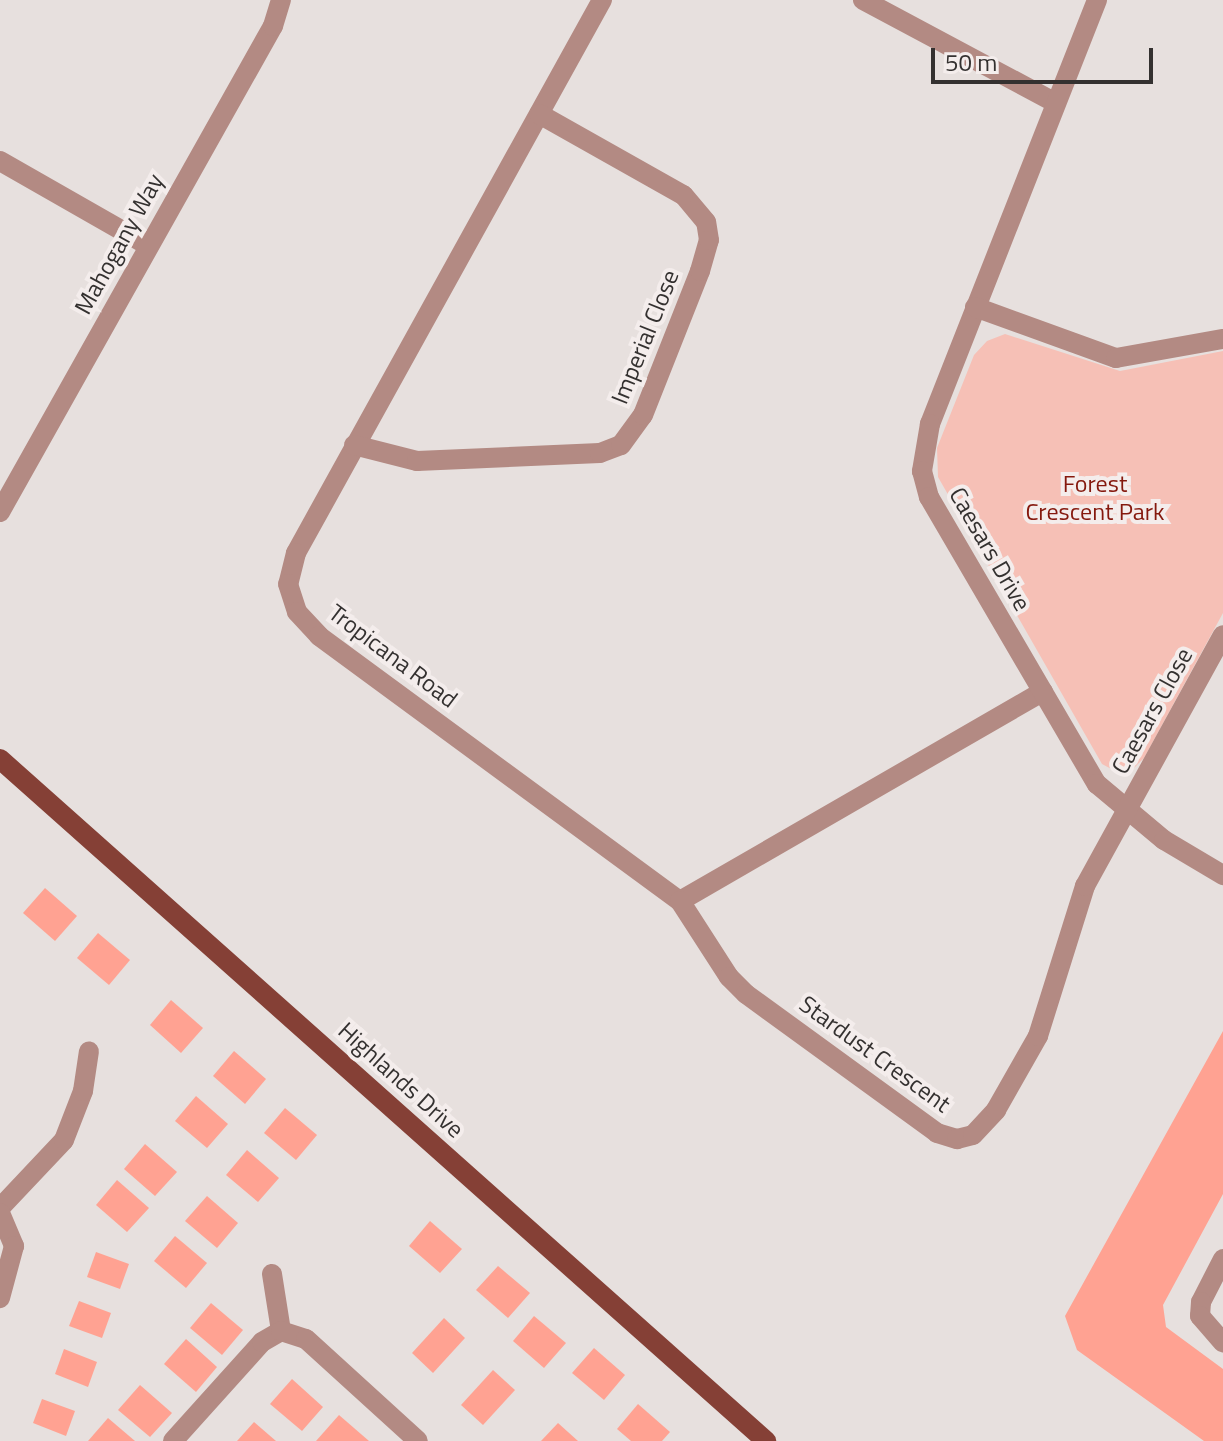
<!DOCTYPE html>
<html>
<head>
<meta charset="utf-8">
<style>
	body { margin:0 }
	#map { position:relative; width:1223px; height:1441px; overflow:hidden; background:#e7e0de; font-family:"Titillium Web",sans-serif }
	div>[style] { position:absolute }
	[style*='--x'] { left:calc(var(--x)*1px); top:calc(var(--y)*1px); width:calc(var(--w)*1px); rotate:calc(var(--a)*1deg) }
	.green>* { inset:0; background:#f6c0b6 }
	.building>* { inset:0; background:#ffa292 }
	.minor>* { height:20px; margin:-10px; padding:0 10px; transform-origin:10px; border-radius:10px; background:#b38a83 }
	.major>* { height:20px; margin:-10px; padding:0 10px; transform-origin:10px; border-radius:10px; background:#854036 }
	span { translate:-50% -50%; white-space:nowrap; text-align:center; line-height:1.15; -webkit-text-stroke:8px #f4edec; paint-order:stroke }
	.street-label { font-size:24px; color:#343130 }
	.park-label { font-size:24px; color:#85190e }
	.scale { position:absolute; left:931px; top:48px; width:222px; height:36px; box-sizing:border-box; border:4px solid #343130; border-top:0; padding-left:10px; font-size:24px; line-height:28px; white-space:nowrap; color:#343130; -webkit-text-stroke:6px #f4edec; paint-order:stroke }
</style>
</head>
<body>
<div id="map">
	<div class="green">
		<i style="clip-path:polygon(1005px 334px,1120px 371px,1223px 351px,1223px 613px,1144px 758px,1132px 770px,1115px 771px,1102px 764px,938px 477px,937px 448px,974px 355px,987px 341px)"></i>
	</div>
	<div class="building">
		<i style="clip-path:polygon(45px 888px,77px 916px,55px 941px,23px 913px)"></i>
		<i style="clip-path:polygon(98px 933px,130px 960px,109px 985px,77px 958px)"></i>
		<i style="clip-path:polygon(171px 1000px,203px 1028px,181px 1053px,150px 1025px)"></i>
		<i style="clip-path:polygon(1223px 1031px,1223px 1194px,1163px 1305px,1166px 1327px,1223px 1369px,1223px 1441px,1204px 1441px,1077px 1350px,1065px 1316px)"></i>
		<i style="clip-path:polygon(234px 1051px,266px 1079px,245px 1104px,213px 1076px)"></i>
		<i style="clip-path:polygon(196px 1096px,228px 1124px,207px 1148px,175px 1121px)"></i>
		<i style="clip-path:polygon(285px 1108px,317px 1135px,296px 1160px,264px 1133px)"></i>
		<i style="clip-path:polygon(145px 1144px,177px 1172px,155px 1196px,124px 1169px)"></i>
		<i style="clip-path:polygon(247px 1150px,279px 1178px,258px 1202px,226px 1175px)"></i>
		<i style="clip-path:polygon(117px 1180px,149px 1208px,127px 1232px,96px 1205px)"></i>
		<i style="clip-path:polygon(207px 1196px,238px 1223px,217px 1248px,185px 1221px)"></i>
		<i style="clip-path:polygon(430px 1221px,462px 1249px,440px 1273px,409px 1246px)"></i>
		<i style="clip-path:polygon(175px 1236px,207px 1263px,186px 1288px,154px 1261px)"></i>
		<i style="clip-path:polygon(96px 1252px,129px 1264px,120px 1289px,87px 1277px)"></i>
		<i style="clip-path:polygon(498px 1266px,530px 1293px,508px 1318px,476px 1290px)"></i>
		<i style="clip-path:polygon(79px 1301px,111px 1313px,102px 1338px,69px 1326px)"></i>
		<i style="clip-path:polygon(211px 1303px,243px 1330px,222px 1355px,190px 1328px)"></i>
		<i style="clip-path:polygon(534px 1316px,566px 1343px,544px 1368px,513px 1341px)"></i>
		<i style="clip-path:polygon(444px 1318px,465px 1338px,433px 1373px,412px 1353px)"></i>
		<i style="clip-path:polygon(186px 1339px,217px 1367px,196px 1392px,164px 1364px)"></i>
		<i style="clip-path:polygon(594px 1348px,625px 1375px,604px 1400px,572px 1373px)"></i>
		<i style="clip-path:polygon(64px 1349px,97px 1362px,88px 1387px,55px 1374px)"></i>
		<i style="clip-path:polygon(493px 1370px,515px 1390px,483px 1425px,461px 1405px)"></i>
		<i style="clip-path:polygon(292px 1379px,323px 1407px,302px 1431px,270px 1404px)"></i>
		<i style="clip-path:polygon(140px 1385px,172px 1413px,150px 1437px,118px 1410px)"></i>
		<i style="clip-path:polygon(42px 1399px,75px 1411px,66px 1436px,33px 1423px)"></i>
		<i style="clip-path:polygon(638px 1404px,670px 1432px,662px 1441px,631px 1441px,617px 1429px)"></i>
		<i style="clip-path:polygon(339px 1415px,369px 1441px,316px 1441px)"></i>
		<i style="clip-path:polygon(108px 1418px,135px 1441px,88px 1441px)"></i>
		<i style="clip-path:polygon(254px 1422px,276px 1441px,237px 1441px)"></i>
		<i style="clip-path:polygon(558px 1423px,578px 1441px,541px 1441px)"></i>
	</div>
	<div class="minor">
		<i style="--x:602;--y:0;--w:632;--a:118.96"></i>
		<i style="--x:296;--y:553;--w:32;--a:104"></i>
		<i style="--x:288;--y:584;--w:29;--a:72"></i>
		<i style="--x:297;--y:612;--w:33;--a:47"></i>
		<i style="--x:319;--y:636;--w:448;--a:36.3"></i>
		<i style="--x:680;--y:901;--w:419;--a:-30"></i>
		<i style="--x:863;--y:0;--w:217;--a:28.1"></i>
		<i style="--x:1097;--y:0;--w:456;--a:111.5"></i>
		<i style="--x:930;--y:424;--w:48;--a:99.7"></i>
		<i style="--x:922;--y:471;--w:27;--a:75"></i>
		<i style="--x:929;--y:497;--w:333;--a:59.7"></i>
		<i style="--x:1097;--y:784;--w:87;--a:39.9"></i>
		<i style="--x:1164;--y:840;--w:69;--a:30.7"></i>
		<i style="--x:0;--y:161;--w:169;--a:29.7"></i>
		<i style="--x:975;--y:307;--w:150;--a:19.9"></i>
		<i style="--x:1116;--y:358;--w:109;--a:-10.1"></i>
		<i style="--x:354;--y:445;--w:65;--a:14.3"></i>
		<i style="--x:417;--y:461;--w:183;--a:-2.5"></i>
		<i style="--x:600;--y:453;--w:22;--a:-21"></i>
		<i style="--x:621;--y:445;--w:37;--a:-54"></i>
		<i style="--x:643;--y:415;--w:155;--a:-68.4"></i>
		<i style="--x:700;--y:271;--w:32;--a:-74"></i>
		<i style="--x:709;--y:240;--w:18;--a:-99"></i>
		<i style="--x:706;--y:222;--w:35;--a:-130"></i>
		<i style="--x:683;--y:195;--w:165;--a:-150.6"></i>
		<i style="--x:0;--y:512;--w:557;--a:-60.68"></i>
		<i style="--x:273;--y:26;--w:27;--a:-73"></i>
		<i style="--x:680;--y:901;--w:90;--a:57.2"></i>
		<i style="--x:729;--y:977;--w:24;--a:45"></i>
		<i style="--x:746;--y:994;--w:236;--a:36"></i>
		<i style="--x:937;--y:1133;--w:21;--a:17"></i>
		<i style="--x:957;--y:1139;--w:16;--a:-14"></i>
		<i style="--x:973;--y:1135;--w:34;--a:-47"></i>
		<i style="--x:996;--y:1110;--w:85;--a:-60.4"></i>
		<i style="--x:1038;--y:1036;--w:157;--a:-72.6"></i>
		<i style="--x:1085;--y:886;--w:286;--a:-61.2"></i>
		<i style="--x:0;--y:1208;--w:93;--a:-46.7"></i>
		<i style="--x:64;--y:1140;--w:53;--a:-68.8"></i>
		<i style="--x:83;--y:1091;--w:40;--a:-81.5"></i>
		<i style="--x:0;--y:1213;--w:36;--a:67"></i>
		<i style="--x:14;--y:1246;--w:54;--a:105.1"></i>
		<i style="--x:1223;--y:1259;--w:48;--a:117.1"></i>
		<i style="--x:1201;--y:1302;--w:14;--a:94"></i>
		<i style="--x:1200;--y:1316;--w:35;--a:49"></i>
		<i style="--x:272;--y:1274;--w:58;--a:81"></i>
		<i style="--x:173;--y:1441;--w:133;--a:-48"></i>
		<i style="--x:262;--y:1342;--w:22;--a:-30"></i>
		<i style="--x:281;--y:1331;--w:26;--a:18"></i>
		<i style="--x:306;--y:1339;--w:151;--a:42.3"></i>
	</div>
	<div class="major">
		<i style="--x:0;--y:759;--w:1026;--a:41.68"></i>
	</div>
	<div class="street-label">
		<span style="left:119px;top:244px;rotate:-61deg">Mahogany Way</span>
		<span style="left:645px;top:337px;rotate:-68deg">Imperial Close</span>
		<span style="left:990px;top:549px;rotate:60deg">Caesars Drive</span>
		<span style="left:393px;top:656px;rotate:37deg">Tropicana Road</span>
		<span style="left:1152px;top:711px;rotate:-61deg">Caesars Close</span>
		<span style="left:875px;top:1054px;rotate:36deg">Stardust Crescent</span>
		<span style="left:401px;top:1080px;rotate:42deg">Highlands Drive</span>
	</div>
	<div class="park-label">
		<span style="left:1095px;top:498px">Forest<br>Crescent Park</span>
	</div>
	<div class="scale">50 m</div>
</div>
</body>
</html>
